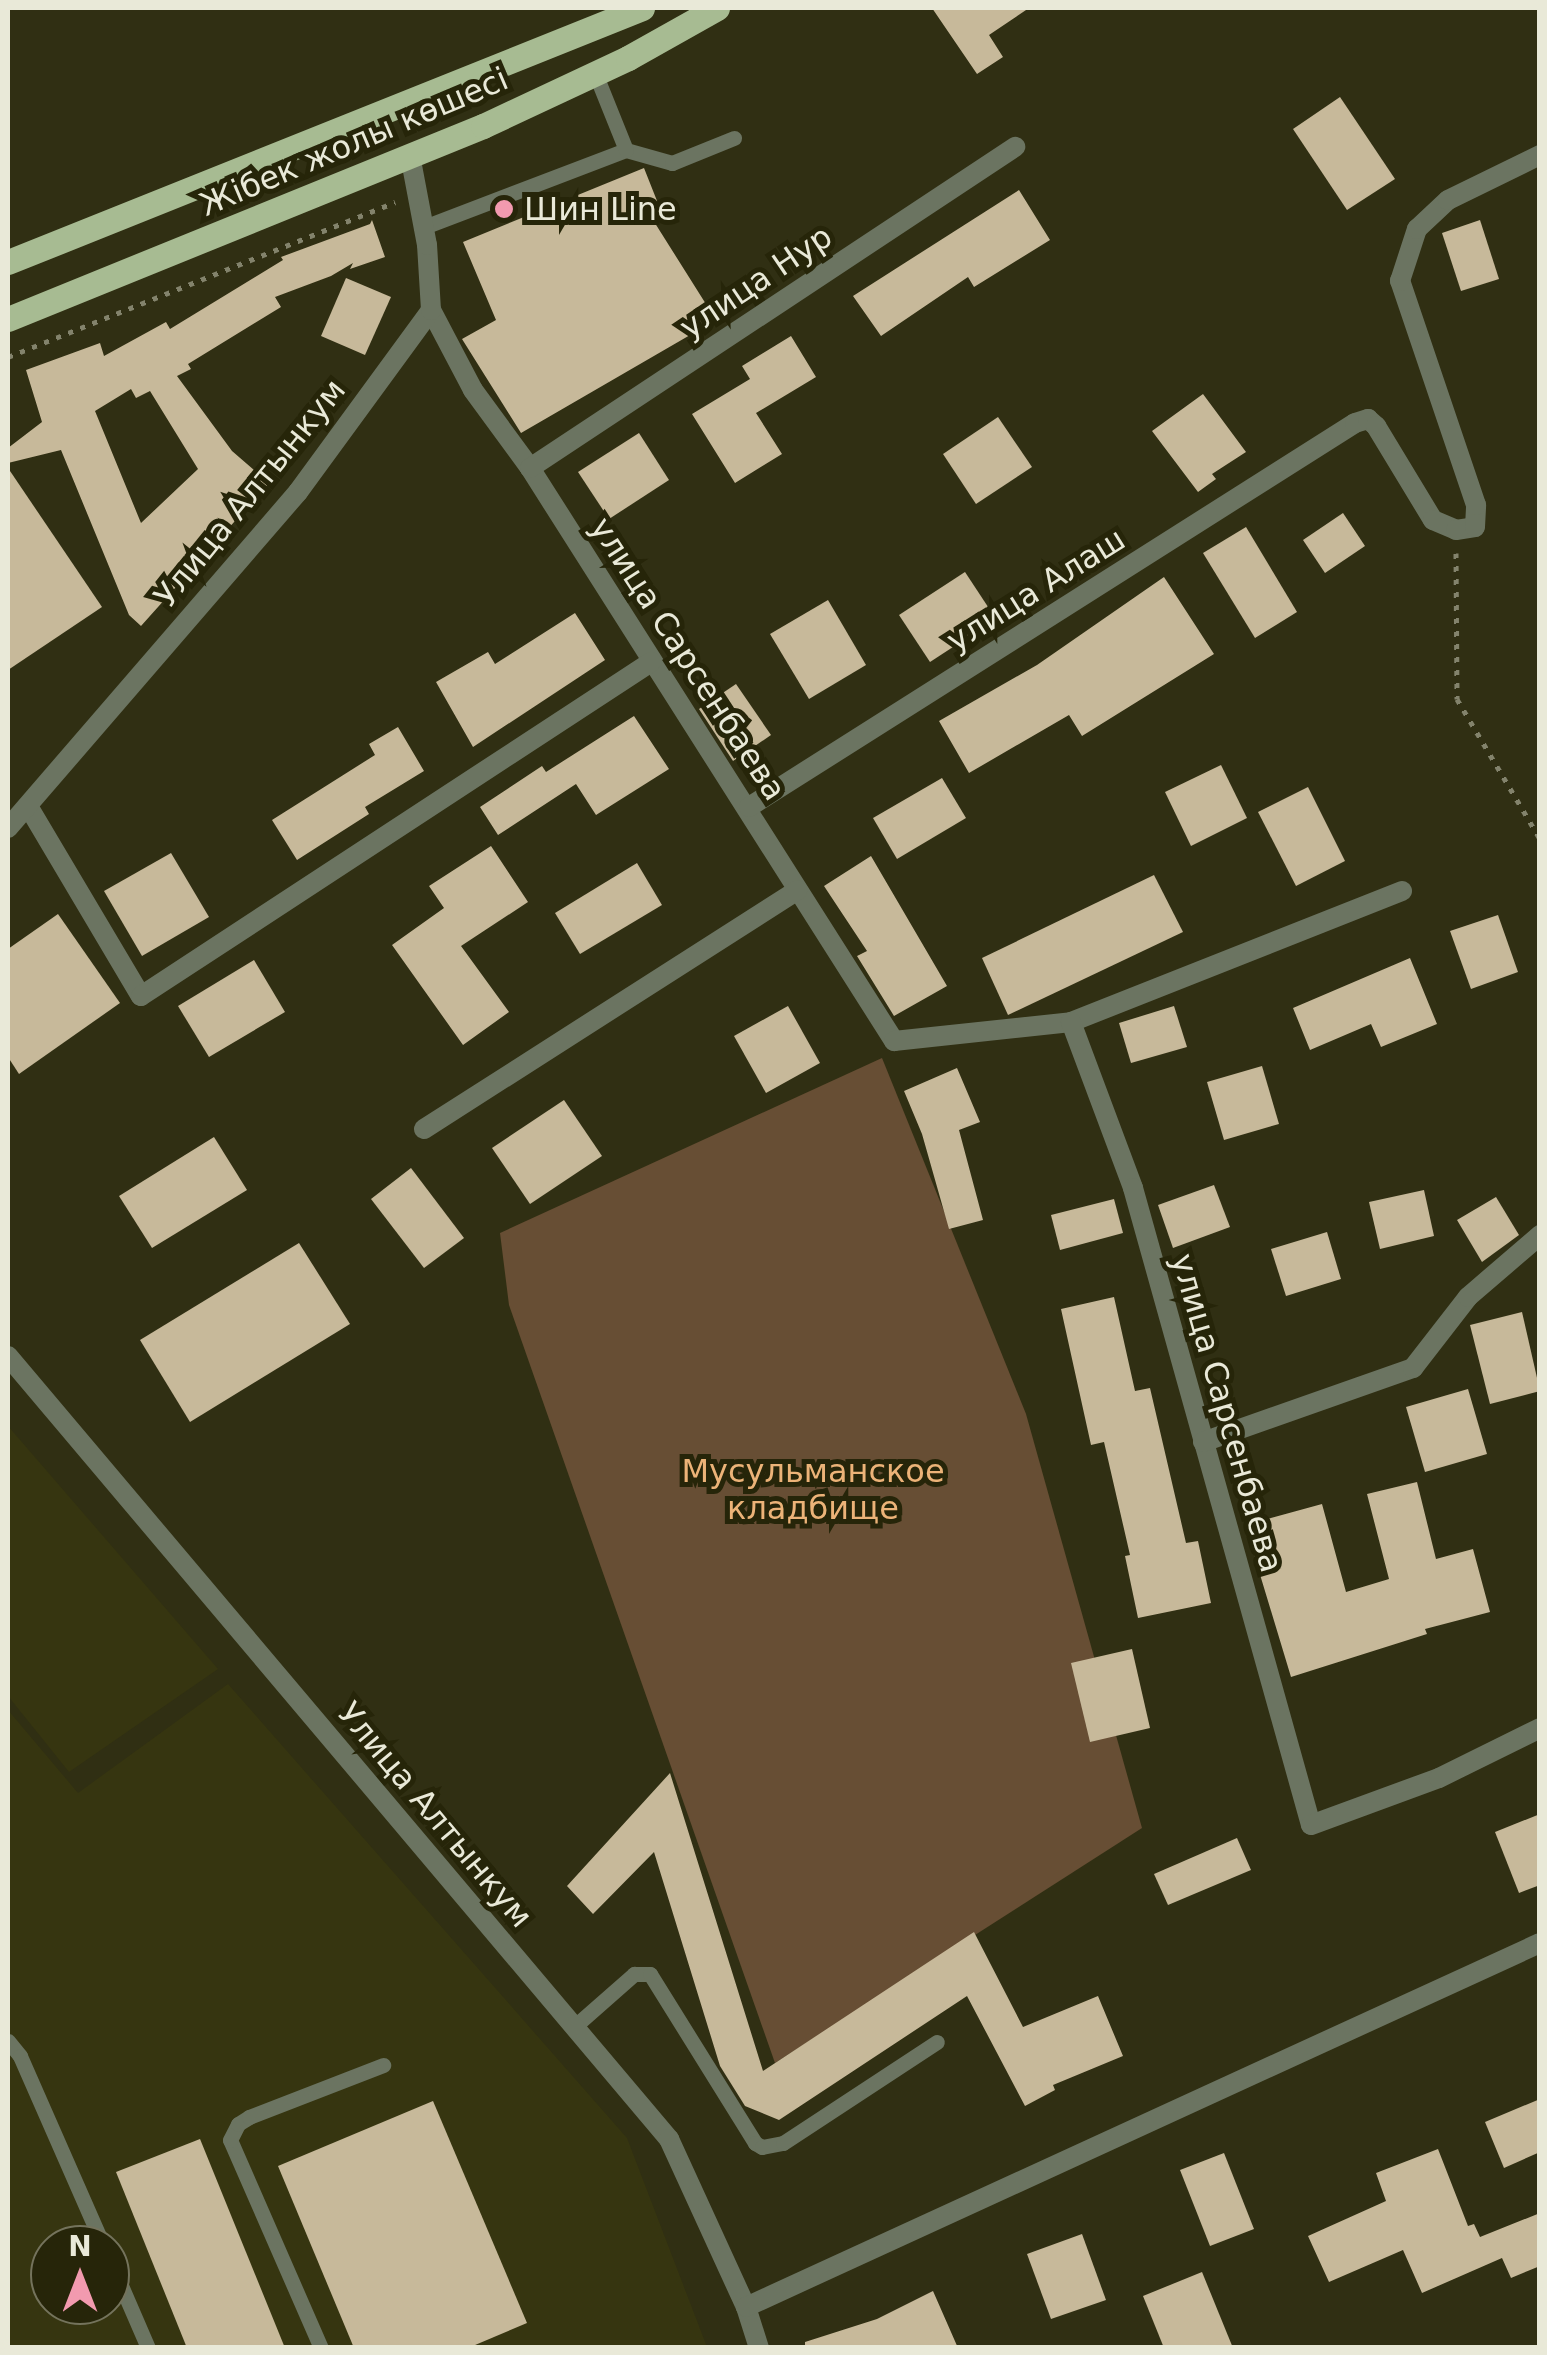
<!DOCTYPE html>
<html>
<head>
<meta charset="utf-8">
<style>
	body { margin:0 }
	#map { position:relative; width:1547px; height:2355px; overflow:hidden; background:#302f13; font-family:"DejaVu Sans",sans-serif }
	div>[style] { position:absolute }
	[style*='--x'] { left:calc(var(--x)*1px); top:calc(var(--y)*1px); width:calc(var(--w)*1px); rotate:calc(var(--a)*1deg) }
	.built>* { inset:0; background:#363510 }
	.green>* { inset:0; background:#674e34 }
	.building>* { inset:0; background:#c7b99a }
	.path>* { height:5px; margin-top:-2.5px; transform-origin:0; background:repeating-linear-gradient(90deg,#83836c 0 5px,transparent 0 13px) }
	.lane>* { height:15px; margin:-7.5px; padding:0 7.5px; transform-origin:7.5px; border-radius:7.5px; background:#6b7461 }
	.street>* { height:20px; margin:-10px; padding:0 10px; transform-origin:10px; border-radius:10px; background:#6b7461 }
	.primary>* { height:25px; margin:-12.5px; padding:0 12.5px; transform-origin:12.5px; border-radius:12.5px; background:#a7bb92 }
	.dots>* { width:28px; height:28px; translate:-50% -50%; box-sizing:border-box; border:5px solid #262509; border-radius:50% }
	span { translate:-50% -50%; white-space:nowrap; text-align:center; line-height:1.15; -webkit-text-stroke:10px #262509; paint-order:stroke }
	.street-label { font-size:32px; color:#e9e9d8 }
	.poi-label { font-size:32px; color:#e9e9d8 }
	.left { translate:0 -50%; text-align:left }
	.park-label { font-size:32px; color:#ecb378 }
	.frame { position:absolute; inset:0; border:10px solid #e9e9d8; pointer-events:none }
	.north { position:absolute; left:30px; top:2225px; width:100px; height:100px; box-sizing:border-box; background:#262509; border:2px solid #74735c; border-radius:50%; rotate:0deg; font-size:28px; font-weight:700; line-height:40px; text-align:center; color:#e9e9d8 }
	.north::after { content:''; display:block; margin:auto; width:35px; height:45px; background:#f29aaf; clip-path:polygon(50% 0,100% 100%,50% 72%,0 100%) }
</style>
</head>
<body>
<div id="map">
	<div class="built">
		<i style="clip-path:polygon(8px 1426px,218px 1669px,69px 1772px,8px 1696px)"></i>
		<i style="clip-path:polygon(evenodd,228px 1684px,627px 2138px,707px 2347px,8px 2347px,8px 1710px,78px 1793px,228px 1684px,50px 2245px,110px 2245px,110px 2305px,50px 2305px,50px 2245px)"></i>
	</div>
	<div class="green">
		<i style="clip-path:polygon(882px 1058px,1026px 1414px,1142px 1828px,775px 2063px,509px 1305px,500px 1233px)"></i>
	</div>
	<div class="building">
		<i style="clip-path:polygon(932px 8px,1029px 8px,989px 35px,1003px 57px,977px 74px)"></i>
		<i style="clip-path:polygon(1340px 97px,1395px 179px,1347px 210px,1293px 129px)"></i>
		<i style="clip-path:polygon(644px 168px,663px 216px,653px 220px,716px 320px,521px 433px,462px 339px,496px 320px,463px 242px)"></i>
		<i style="clip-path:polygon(1019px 190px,1050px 240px,974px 287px,968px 277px,881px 336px,853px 296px)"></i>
		<i style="clip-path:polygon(evenodd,372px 220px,385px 257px,350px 269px,353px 263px,331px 276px,275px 297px,281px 307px,188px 364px,191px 369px,177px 376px,232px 451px,269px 483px,141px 626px,129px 615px,61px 450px,8px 463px,8px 448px,42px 422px,26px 370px,100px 343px,104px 356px,166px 322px,170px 329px,283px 260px,281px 257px,370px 224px,372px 220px,131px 389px,136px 398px,150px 391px,198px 469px,141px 523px,95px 411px,131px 389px)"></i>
		<i style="clip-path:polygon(1480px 220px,1499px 279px,1461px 291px,1442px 233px)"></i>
		<i style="clip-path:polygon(346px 278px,391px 297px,365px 355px,321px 336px)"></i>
		<i style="clip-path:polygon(791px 336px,816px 377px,756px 413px,782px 454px,735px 483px,692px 414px,750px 379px,742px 366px)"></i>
		<i style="clip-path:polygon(1203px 394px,1246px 452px,1212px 474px,1216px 479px,1198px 492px,1152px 431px)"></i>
		<i style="clip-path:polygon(998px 417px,1032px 467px,976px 504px,943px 454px)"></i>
		<i style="clip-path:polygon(639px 433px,669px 480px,609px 519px,578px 472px)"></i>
		<i style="clip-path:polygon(8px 468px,102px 607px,8px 670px)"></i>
		<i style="clip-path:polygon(1343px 513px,1365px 546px,1325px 573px,1303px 540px)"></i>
		<i style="clip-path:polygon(1246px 527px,1297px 612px,1255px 638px,1203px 553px)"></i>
		<i style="clip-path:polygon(965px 572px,996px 619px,930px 662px,899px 615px)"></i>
		<i style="clip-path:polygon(1164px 577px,1214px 654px,1082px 736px,1069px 715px,969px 773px,939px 721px,1037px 665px)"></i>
		<i style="clip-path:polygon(828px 600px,866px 665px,809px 699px,770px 634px)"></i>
		<i style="clip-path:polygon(575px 613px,605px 660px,473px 747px,436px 682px,488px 652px,495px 664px)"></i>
		<i style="clip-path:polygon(736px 684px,771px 735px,733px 761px,699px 709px)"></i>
		<i style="clip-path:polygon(634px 716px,669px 769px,596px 815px,576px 784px,498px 835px,480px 807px,542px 766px,546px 772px)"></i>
		<i style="clip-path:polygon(398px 727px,424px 771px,365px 807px,369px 814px,297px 860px,272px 820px,375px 755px,369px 744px)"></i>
		<i style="clip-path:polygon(1221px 765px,1247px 818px,1191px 846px,1165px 792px)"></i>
		<i style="clip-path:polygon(942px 778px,966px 818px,897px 859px,873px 818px)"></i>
		<i style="clip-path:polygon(1308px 787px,1345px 861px,1296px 886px,1258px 812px)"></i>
		<i style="clip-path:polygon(491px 846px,528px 902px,461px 946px,509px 1012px,463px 1045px,392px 945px,444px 908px,429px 886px)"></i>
		<i style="clip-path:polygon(171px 853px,209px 917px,142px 956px,104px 891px)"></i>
		<i style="clip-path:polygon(871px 856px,947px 986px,894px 1016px,857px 956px,867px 951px,824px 886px)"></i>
		<i style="clip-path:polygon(637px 863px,662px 905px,580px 954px,555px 913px)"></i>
		<i style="clip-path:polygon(1154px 875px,1183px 932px,1008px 1015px,982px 958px)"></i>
		<i style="clip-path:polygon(58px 914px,120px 1003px,19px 1074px,8px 1057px,8px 949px)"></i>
		<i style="clip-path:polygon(1498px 915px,1518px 972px,1471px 989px,1450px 931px)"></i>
		<i style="clip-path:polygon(1410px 958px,1437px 1024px,1381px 1047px,1371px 1024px,1310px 1050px,1293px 1008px)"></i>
		<i style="clip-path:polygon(254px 960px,285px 1012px,209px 1057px,178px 1006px)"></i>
		<i style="clip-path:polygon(788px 1006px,820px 1063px,766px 1093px,734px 1036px)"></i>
		<i style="clip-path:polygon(1174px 1006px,1187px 1047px,1131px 1063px,1119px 1023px)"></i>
		<i style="clip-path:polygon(1262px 1066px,1279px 1124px,1224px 1140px,1207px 1082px)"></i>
		<i style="clip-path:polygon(957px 1068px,980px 1122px,959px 1130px,983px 1220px,949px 1229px,922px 1134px,904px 1091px)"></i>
		<i style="clip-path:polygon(564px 1100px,602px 1156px,530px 1204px,492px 1148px)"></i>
		<i style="clip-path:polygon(214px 1137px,247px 1190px,152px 1248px,119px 1196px)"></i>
		<i style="clip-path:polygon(411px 1168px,464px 1238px,424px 1268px,371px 1199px)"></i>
		<i style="clip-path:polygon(1214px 1185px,1230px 1227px,1173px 1248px,1158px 1205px)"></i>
		<i style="clip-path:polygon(1424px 1190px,1434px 1236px,1380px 1249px,1369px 1202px)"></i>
		<i style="clip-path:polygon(1496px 1197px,1519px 1235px,1482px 1262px,1457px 1220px)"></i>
		<i style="clip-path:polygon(1114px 1199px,1123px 1233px,1060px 1250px,1051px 1215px)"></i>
		<i style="clip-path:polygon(1327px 1232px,1341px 1279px,1286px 1296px,1271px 1249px)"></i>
		<i style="clip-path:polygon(299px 1243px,350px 1324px,190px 1422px,140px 1340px)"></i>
		<i style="clip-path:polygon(1114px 1297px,1135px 1391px,1150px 1388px,1186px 1543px,1198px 1541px,1211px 1603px,1138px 1618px,1125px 1556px,1130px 1555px,1104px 1442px,1091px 1445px,1061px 1309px)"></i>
		<i style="clip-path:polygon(1522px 1312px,1540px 1391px,1490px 1404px,1470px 1325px)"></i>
		<i style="clip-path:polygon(1468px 1389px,1487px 1454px,1425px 1472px,1406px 1407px)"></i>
		<i style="clip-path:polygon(1417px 1482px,1436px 1559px,1473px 1549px,1490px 1612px,1425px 1629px,1427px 1634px,1291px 1677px,1245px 1525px,1322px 1504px,1346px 1592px,1389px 1579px,1367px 1494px)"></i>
		<i style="clip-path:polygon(1132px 1649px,1150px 1728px,1090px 1742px,1071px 1663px)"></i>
		<i style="clip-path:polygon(670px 1773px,763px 2071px,974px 1932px,1023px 2027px,1098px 1996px,1123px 2056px,1053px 2085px,1055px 2090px,1025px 2106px,967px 1996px,779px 2120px,745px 2106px,720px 2066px,654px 1852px,593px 1914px,567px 1886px)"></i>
		<i style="clip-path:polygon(1540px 1814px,1540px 1885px,1519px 1893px,1495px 1832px)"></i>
		<i style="clip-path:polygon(1237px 1838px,1251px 1870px,1168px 1905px,1154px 1874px)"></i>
		<i style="clip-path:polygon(1540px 2099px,1540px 2152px,1504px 2168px,1485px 2122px)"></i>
		<i style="clip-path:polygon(433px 2101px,527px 2323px,468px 2348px,354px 2348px,278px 2166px)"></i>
		<i style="clip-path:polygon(200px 2139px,285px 2348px,187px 2348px,116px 2172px)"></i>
		<i style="clip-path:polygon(1438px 2149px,1468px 2226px,1474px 2224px,1480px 2237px,1540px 2213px,1540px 2266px,1511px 2278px,1502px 2258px,1422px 2293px,1403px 2250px,1329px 2282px,1308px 2236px,1386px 2201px,1376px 2173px)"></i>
		<i style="clip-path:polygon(1224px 2153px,1254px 2229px,1210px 2246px,1180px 2170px)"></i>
		<i style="clip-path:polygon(1082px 2234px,1106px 2300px,1051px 2319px,1027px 2254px)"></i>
		<i style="clip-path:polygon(1202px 2272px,1233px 2348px,1164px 2348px,1143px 2296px)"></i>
		<i style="clip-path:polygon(933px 2291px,958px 2348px,805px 2348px,805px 2342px,877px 2319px)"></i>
	</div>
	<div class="path">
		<i style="--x:8;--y:357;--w:417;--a:-21.8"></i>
		<i style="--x:1456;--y:553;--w:146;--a:89.6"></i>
		<i style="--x:1457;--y:699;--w:163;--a:59.3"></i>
	</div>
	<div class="lane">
		<i style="--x:626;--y:150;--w:48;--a:15.8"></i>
		<i style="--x:672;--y:163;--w:67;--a:-22"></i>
		<i style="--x:424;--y:227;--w:216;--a:-20.9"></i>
		<i style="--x:626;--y:150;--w:83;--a:-111.9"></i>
		<i style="--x:575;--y:2026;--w:79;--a:-41.4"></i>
		<i style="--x:634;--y:1974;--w:16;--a:0"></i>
		<i style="--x:650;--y:1974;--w:199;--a:58.1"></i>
		<i style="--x:755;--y:2143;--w:8;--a:30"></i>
		<i style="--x:762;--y:2147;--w:21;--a:-11"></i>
		<i style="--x:783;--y:2143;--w:184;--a:-33.3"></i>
		<i style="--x:8;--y:2041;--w:19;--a:51"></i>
		<i style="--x:20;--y:2056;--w:206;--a:66.3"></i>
		<i style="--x:110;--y:2260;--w:96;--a:66.6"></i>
		<i style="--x:321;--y:2348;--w:227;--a:-113.6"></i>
		<i style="--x:230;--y:2140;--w:18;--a:-63"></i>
		<i style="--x:238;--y:2124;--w:13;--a:-32"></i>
		<i style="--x:249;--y:2117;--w:144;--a:-21.2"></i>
	</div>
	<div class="street">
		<i style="--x:431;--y:310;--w:90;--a:62.3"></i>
		<i style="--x:473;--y:390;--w:97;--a:53.8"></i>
		<i style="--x:530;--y:468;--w:679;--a:57.57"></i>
		<i style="--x:894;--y:1041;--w:178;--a:-6.1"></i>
		<i style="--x:1071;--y:1022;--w:356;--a:-21.6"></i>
		<i style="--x:530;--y:468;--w:582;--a:-33.5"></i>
		<i style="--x:28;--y:806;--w:221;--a:59.3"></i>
		<i style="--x:141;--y:996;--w:610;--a:-33.22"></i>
		<i style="--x:749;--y:807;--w:717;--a:-32.36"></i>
		<i style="--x:1355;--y:423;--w:14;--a:-17"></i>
		<i style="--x:1368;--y:419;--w:11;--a:41"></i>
		<i style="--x:1376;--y:426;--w:110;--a:58.8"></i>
		<i style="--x:1433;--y:520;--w:25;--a:23"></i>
		<i style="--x:1456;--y:530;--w:19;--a:-9"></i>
		<i style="--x:1475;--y:527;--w:22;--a:-87"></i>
		<i style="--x:1476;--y:505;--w:237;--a:-108.7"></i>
		<i style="--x:1400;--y:281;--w:55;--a:-71.9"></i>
		<i style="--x:1417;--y:229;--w:42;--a:-43.1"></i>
		<i style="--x:1448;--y:200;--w:102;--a:-26.1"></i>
		<i style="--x:8;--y:828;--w:444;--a:-49.2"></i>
		<i style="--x:298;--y:492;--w:225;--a:-53.8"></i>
		<i style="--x:431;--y:310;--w:65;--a:-93.5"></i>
		<i style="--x:427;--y:245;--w:92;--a:-100.7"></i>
		<i style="--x:1071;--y:1022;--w:177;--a:69.5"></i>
		<i style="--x:1133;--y:1188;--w:661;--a:74.39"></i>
		<i style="--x:1311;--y:1825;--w:136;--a:-20.2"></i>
		<i style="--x:1439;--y:1778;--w:113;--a:-26.3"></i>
		<i style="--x:424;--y:1129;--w:443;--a:-32.6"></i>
		<i style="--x:8;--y:1356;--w:1025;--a:49.83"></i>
		<i style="--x:669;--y:2139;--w:185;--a:65.4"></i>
		<i style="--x:746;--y:2307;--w:43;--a:72.4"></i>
		<i style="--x:1203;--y:1442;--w:223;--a:-19.4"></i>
		<i style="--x:1413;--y:1368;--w:90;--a:-52.2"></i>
		<i style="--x:1468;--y:1297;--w:95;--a:-40.7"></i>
		<i style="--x:746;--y:2307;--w:873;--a:-24.63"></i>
	</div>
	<div class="primary">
		<i style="--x:8;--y:262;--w:683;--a:-21.83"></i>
		<i style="--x:8;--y:319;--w:513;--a:-22.11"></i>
		<i style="--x:483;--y:126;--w:160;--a:-25.1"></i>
		<i style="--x:628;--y:58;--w:102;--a:-29.3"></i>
	</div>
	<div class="dots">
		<i style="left:504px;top:209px;background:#f29aaf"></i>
	</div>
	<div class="street-label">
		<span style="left:354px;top:142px;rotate:-23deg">Жібек жолы көшесі</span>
		<span style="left:756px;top:282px;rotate:-34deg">улица Нур</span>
		<span style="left:250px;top:493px;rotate:-51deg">Улица Алтынкум</span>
		<span style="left:1036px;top:590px;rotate:-32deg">улица Алаш</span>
		<span style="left:688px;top:659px;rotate:57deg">улица Сарсенбаева</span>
		<span style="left:1227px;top:1413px;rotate:74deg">улица Сарсенбаева</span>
		<span style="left:435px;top:1815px;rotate:50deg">Улица Алтынкум</span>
	</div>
	<div class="poi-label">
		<span class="left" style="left:524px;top:209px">Шин Line</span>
	</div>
	<div class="park-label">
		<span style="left:813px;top:1490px">Мусульманское<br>кладбище</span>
	</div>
	<div class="frame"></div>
	<div class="north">N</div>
</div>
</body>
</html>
